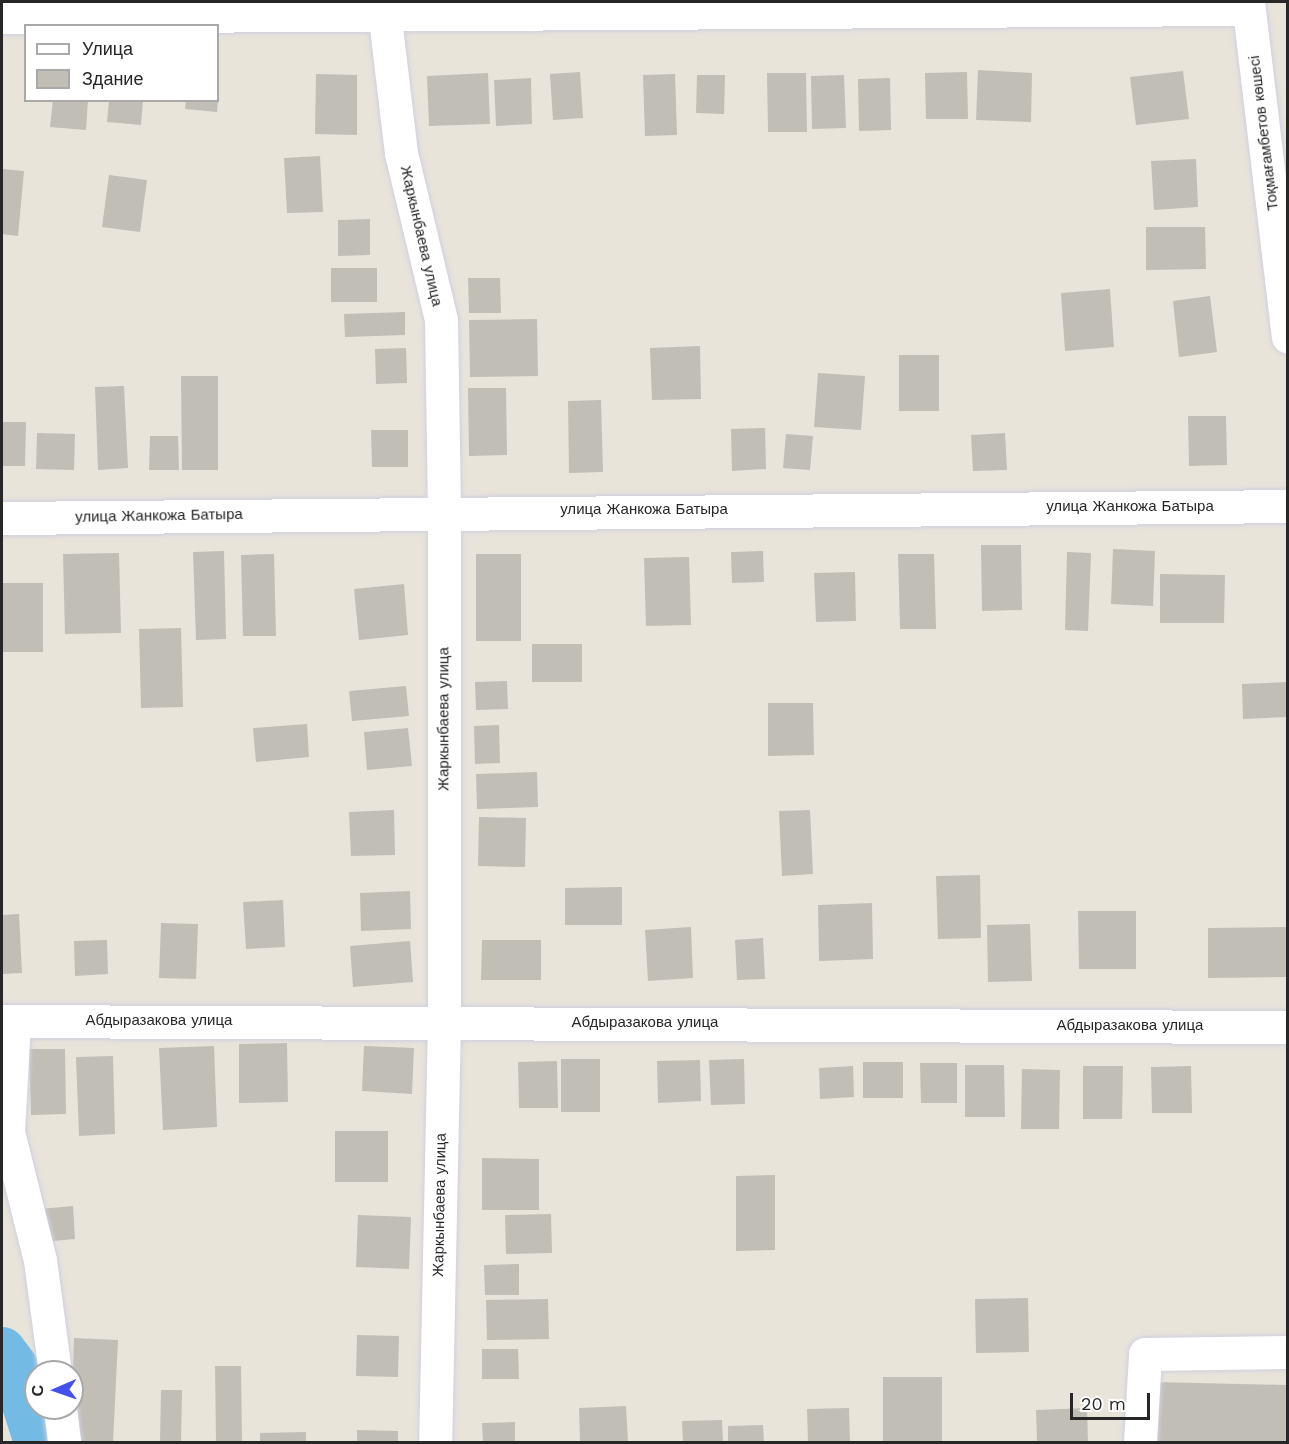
<!DOCTYPE html>
<html>
<head>
<meta charset="utf-8">
<style>
	body { margin:0 }
	#map { position:relative; width:1289px; height:1444px; overflow:hidden; background:#e9e4da; font-family:"Work Sans",sans-serif }
	div>[style] { position:absolute }
	[style*='--x'] { left:calc(var(--x)*1px); top:calc(var(--y)*1px); width:calc(var(--w)*1px); rotate:calc(var(--a)*1deg) }
	.river>* { height:48px; margin:-24px; padding:0 24px; transform-origin:24px; border-radius:24px; background:#73bae5 }
	.building>* { inset:0; background:#c1beb6 }
	.roads { filter:drop-shadow(0 0 2px #cfd0e0) drop-shadow(0 0 2px #cfd0e0) }
	.minor>* { height:33px; margin:-16.5px; padding:0 16.5px; transform-origin:16.5px; border-radius:16.5px; background:#fff }
	span { translate:-50% -50%; white-space:nowrap; text-align:center; line-height:1.15; -webkit-text-stroke:6px #fff; paint-order:stroke }
	.street-label { font-size:15px; color:#272727 }
	.frame { position:absolute; inset:0; border:3px solid #272727; pointer-events:none }
	.legend { position:absolute; left:24px; top:24px; width:195px; height:78px; box-sizing:border-box; background:#fff; border:2px solid #a9a9a9; margin:0; padding:8px 10px; list-style:none; font-size:18px; color:#272727 }
	.legend li { display:flex; align-items:center; gap:12px; height:30px }
	.legend b { width:30px; border:2px solid #a9a9a9 }
	.north { position:absolute; left:24px; top:1360px; width:60px; height:60px; box-sizing:border-box; background:#fff; border:2px solid #a9a9a9; border-radius:50%; rotate:268deg; font-size:16px; font-weight:700; line-height:24px; text-align:center; color:#272727 }
	.north::after { content:''; display:block; margin:auto; width:21px; height:27px; background:#4350ec; clip-path:polygon(50% 0,100% 100%,50% 72%,0 100%) }
	.scale { position:absolute; left:1070px; top:1393px; width:80px; height:27px; box-sizing:border-box; border:3px solid #272727; border-top:0; padding-left:8px; font-size:18px; line-height:21px; white-space:nowrap; color:#272727; -webkit-text-stroke:4px #fff; paint-order:stroke }
</style>
</head>
<body>
<div id="map">
	<div class="river">
		<i style="--x:2;--y:1351;--w:20;--a:53"></i>
		<i style="--x:14;--y:1367;--w:79;--a:72.3"></i>
	</div>
	<div class="building">
		<i style="clip-path:polygon(978px 70px,1032px 73px,1031px 122px,976px 120px)"></i>
		<i style="clip-path:polygon(1183px 71px,1189px 119px,1136px 125px,1130px 77px)"></i>
		<i style="clip-path:polygon(580px 72px,583px 118px,553px 120px,550px 74px)"></i>
		<i style="clip-path:polygon(967px 72px,968px 119px,926px 119px,925px 73px)"></i>
		<i style="clip-path:polygon(488px 73px,490px 124px,429px 126px,427px 76px)"></i>
		<i style="clip-path:polygon(767px 73px,806px 73px,807px 132px,768px 132px)"></i>
		<i style="clip-path:polygon(316px 74px,357px 75px,357px 135px,315px 134px)"></i>
		<i style="clip-path:polygon(675px 74px,677px 135px,645px 136px,643px 75px)"></i>
		<i style="clip-path:polygon(697px 75px,725px 75px,724px 114px,696px 113px)"></i>
		<i style="clip-path:polygon(844px 75px,846px 128px,812px 129px,811px 76px)"></i>
		<i style="clip-path:polygon(531px 78px,532px 124px,496px 126px,494px 80px)"></i>
		<i style="clip-path:polygon(890px 78px,891px 130px,859px 131px,858px 79px)"></i>
		<i style="clip-path:polygon(53px 100px,88px 100px,86px 130px,50px 127px)"></i>
		<i style="clip-path:polygon(109px 100px,143px 100px,141px 125px,107px 122px)"></i>
		<i style="clip-path:polygon(186px 100px,218px 100px,217px 112px,185px 109px)"></i>
		<i style="clip-path:polygon(320px 156px,323px 212px,287px 213px,284px 158px)"></i>
		<i style="clip-path:polygon(1196px 159px,1198px 207px,1154px 210px,1151px 161px)"></i>
		<i style="clip-path:polygon(2px 169px,24px 171px,18px 236px,2px 234px)"></i>
		<i style="clip-path:polygon(109px 175px,147px 180px,140px 232px,102px 227px)"></i>
		<i style="clip-path:polygon(370px 219px,370px 255px,338px 256px,338px 220px)"></i>
		<i style="clip-path:polygon(1146px 227px,1205px 227px,1206px 269px,1146px 270px)"></i>
		<i style="clip-path:polygon(331px 268px,377px 268px,377px 302px,331px 302px)"></i>
		<i style="clip-path:polygon(468px 278px,500px 278px,501px 313px,469px 313px)"></i>
		<i style="clip-path:polygon(1110px 289px,1114px 347px,1065px 351px,1061px 293px)"></i>
		<i style="clip-path:polygon(1210px 296px,1217px 352px,1179px 357px,1173px 301px)"></i>
		<i style="clip-path:polygon(405px 312px,405px 335px,345px 337px,344px 314px)"></i>
		<i style="clip-path:polygon(537px 319px,538px 376px,470px 377px,469px 320px)"></i>
		<i style="clip-path:polygon(700px 346px,701px 399px,652px 400px,650px 348px)"></i>
		<i style="clip-path:polygon(406px 348px,407px 383px,376px 384px,375px 349px)"></i>
		<i style="clip-path:polygon(899px 355px,939px 355px,939px 411px,899px 411px)"></i>
		<i style="clip-path:polygon(818px 373px,865px 376px,861px 430px,814px 427px)"></i>
		<i style="clip-path:polygon(181px 376px,218px 376px,218px 470px,182px 470px)"></i>
		<i style="clip-path:polygon(124px 386px,128px 468px,98px 470px,95px 387px)"></i>
		<i style="clip-path:polygon(468px 388px,506px 388px,507px 455px,469px 456px)"></i>
		<i style="clip-path:polygon(601px 400px,603px 472px,569px 473px,568px 401px)"></i>
		<i style="clip-path:polygon(1188px 416px,1226px 416px,1227px 465px,1189px 466px)"></i>
		<i style="clip-path:polygon(2px 422px,26px 422px,25px 466px,2px 466px)"></i>
		<i style="clip-path:polygon(765px 428px,766px 469px,732px 471px,731px 429px)"></i>
		<i style="clip-path:polygon(371px 430px,408px 430px,408px 467px,372px 467px)"></i>
		<i style="clip-path:polygon(37px 433px,75px 434px,74px 470px,36px 469px)"></i>
		<i style="clip-path:polygon(1005px 433px,1007px 470px,973px 471px,971px 435px)"></i>
		<i style="clip-path:polygon(786px 434px,813px 436px,810px 470px,783px 468px)"></i>
		<i style="clip-path:polygon(150px 436px,178px 436px,179px 470px,149px 470px)"></i>
		<i style="clip-path:polygon(981px 545px,1021px 545px,1022px 610px,982px 611px)"></i>
		<i style="clip-path:polygon(1113px 549px,1155px 551px,1153px 606px,1111px 604px)"></i>
		<i style="clip-path:polygon(224px 551px,226px 639px,196px 640px,193px 552px)"></i>
		<i style="clip-path:polygon(763px 551px,764px 582px,732px 583px,731px 552px)"></i>
		<i style="clip-path:polygon(1067px 552px,1091px 553px,1088px 631px,1065px 630px)"></i>
		<i style="clip-path:polygon(119px 553px,121px 633px,65px 634px,63px 554px)"></i>
		<i style="clip-path:polygon(274px 554px,276px 636px,243px 636px,241px 555px)"></i>
		<i style="clip-path:polygon(476px 554px,521px 554px,521px 641px,476px 641px)"></i>
		<i style="clip-path:polygon(898px 554px,934px 554px,936px 629px,900px 629px)"></i>
		<i style="clip-path:polygon(689px 557px,691px 625px,646px 626px,644px 558px)"></i>
		<i style="clip-path:polygon(855px 572px,856px 621px,816px 622px,814px 573px)"></i>
		<i style="clip-path:polygon(1160px 574px,1225px 575px,1224px 623px,1160px 623px)"></i>
		<i style="clip-path:polygon(2px 583px,43px 583px,43px 652px,2px 652px)"></i>
		<i style="clip-path:polygon(404px 584px,408px 635px,359px 640px,354px 589px)"></i>
		<i style="clip-path:polygon(181px 628px,183px 707px,141px 708px,139px 629px)"></i>
		<i style="clip-path:polygon(532px 644px,582px 644px,582px 682px,532px 682px)"></i>
		<i style="clip-path:polygon(507px 681px,508px 709px,476px 710px,475px 682px)"></i>
		<i style="clip-path:polygon(1288px 682px,1288px 717px,1243px 719px,1242px 684px)"></i>
		<i style="clip-path:polygon(406px 686px,409px 716px,352px 721px,349px 691px)"></i>
		<i style="clip-path:polygon(768px 703px,813px 703px,814px 755px,768px 756px)"></i>
		<i style="clip-path:polygon(307px 724px,309px 757px,256px 762px,253px 728px)"></i>
		<i style="clip-path:polygon(499px 725px,500px 763px,475px 764px,474px 726px)"></i>
		<i style="clip-path:polygon(408px 728px,412px 766px,367px 770px,364px 732px)"></i>
		<i style="clip-path:polygon(537px 772px,538px 807px,477px 809px,476px 774px)"></i>
		<i style="clip-path:polygon(394px 810px,395px 855px,351px 856px,349px 812px)"></i>
		<i style="clip-path:polygon(810px 810px,813px 874px,782px 876px,779px 811px)"></i>
		<i style="clip-path:polygon(479px 817px,526px 818px,525px 867px,478px 866px)"></i>
		<i style="clip-path:polygon(980px 875px,981px 938px,938px 939px,936px 876px)"></i>
		<i style="clip-path:polygon(622px 887px,622px 925px,565px 925px,565px 888px)"></i>
		<i style="clip-path:polygon(410px 891px,411px 929px,361px 931px,360px 893px)"></i>
		<i style="clip-path:polygon(283px 900px,285px 947px,246px 949px,243px 902px)"></i>
		<i style="clip-path:polygon(872px 903px,873px 959px,819px 961px,818px 905px)"></i>
		<i style="clip-path:polygon(1078px 911px,1136px 911px,1136px 969px,1079px 969px)"></i>
		<i style="clip-path:polygon(19px 914px,22px 973px,2px 974px,2px 915px)"></i>
		<i style="clip-path:polygon(161px 923px,198px 924px,196px 979px,159px 978px)"></i>
		<i style="clip-path:polygon(1030px 924px,1032px 981px,988px 982px,987px 925px)"></i>
		<i style="clip-path:polygon(691px 927px,693px 978px,648px 981px,645px 930px)"></i>
		<i style="clip-path:polygon(1288px 927px,1288px 977px,1208px 978px,1208px 928px)"></i>
		<i style="clip-path:polygon(763px 938px,765px 979px,737px 980px,735px 940px)"></i>
		<i style="clip-path:polygon(107px 940px,108px 974px,75px 976px,74px 941px)"></i>
		<i style="clip-path:polygon(482px 940px,541px 940px,541px 980px,481px 980px)"></i>
		<i style="clip-path:polygon(410px 941px,413px 982px,353px 987px,350px 946px)"></i>
		<i style="clip-path:polygon(287px 1043px,288px 1102px,239px 1103px,239px 1044px)"></i>
		<i style="clip-path:polygon(214px 1046px,217px 1127px,163px 1130px,159px 1048px)"></i>
		<i style="clip-path:polygon(364px 1046px,414px 1048px,412px 1094px,362px 1091px)"></i>
		<i style="clip-path:polygon(29px 1049px,65px 1049px,66px 1114px,31px 1115px)"></i>
		<i style="clip-path:polygon(113px 1056px,115px 1134px,79px 1136px,76px 1057px)"></i>
		<i style="clip-path:polygon(561px 1059px,600px 1059px,600px 1112px,561px 1112px)"></i>
		<i style="clip-path:polygon(744px 1059px,745px 1104px,711px 1105px,709px 1060px)"></i>
		<i style="clip-path:polygon(700px 1060px,701px 1101px,658px 1103px,657px 1061px)"></i>
		<i style="clip-path:polygon(557px 1061px,558px 1108px,519px 1108px,518px 1062px)"></i>
		<i style="clip-path:polygon(863px 1062px,903px 1062px,903px 1098px,863px 1098px)"></i>
		<i style="clip-path:polygon(920px 1063px,957px 1063px,957px 1103px,921px 1103px)"></i>
		<i style="clip-path:polygon(965px 1065px,1004px 1065px,1005px 1117px,965px 1117px)"></i>
		<i style="clip-path:polygon(853px 1066px,854px 1097px,820px 1099px,819px 1068px)"></i>
		<i style="clip-path:polygon(1083px 1066px,1123px 1066px,1122px 1119px,1083px 1119px)"></i>
		<i style="clip-path:polygon(1191px 1066px,1192px 1113px,1152px 1113px,1151px 1067px)"></i>
		<i style="clip-path:polygon(1022px 1069px,1060px 1070px,1059px 1129px,1021px 1129px)"></i>
		<i style="clip-path:polygon(335px 1131px,388px 1131px,388px 1182px,335px 1182px)"></i>
		<i style="clip-path:polygon(482px 1158px,539px 1159px,539px 1210px,482px 1210px)"></i>
		<i style="clip-path:polygon(775px 1175px,775px 1250px,736px 1251px,736px 1176px)"></i>
		<i style="clip-path:polygon(73px 1206px,75px 1239px,42px 1242px,39px 1209px)"></i>
		<i style="clip-path:polygon(551px 1214px,552px 1253px,506px 1254px,505px 1215px)"></i>
		<i style="clip-path:polygon(358px 1215px,411px 1217px,409px 1269px,356px 1267px)"></i>
		<i style="clip-path:polygon(519px 1264px,519px 1295px,485px 1295px,484px 1265px)"></i>
		<i style="clip-path:polygon(1028px 1298px,1029px 1352px,976px 1353px,975px 1299px)"></i>
		<i style="clip-path:polygon(548px 1299px,549px 1339px,487px 1340px,486px 1300px)"></i>
		<i style="clip-path:polygon(357px 1335px,399px 1336px,398px 1377px,356px 1376px)"></i>
		<i style="clip-path:polygon(74px 1338px,118px 1340px,113px 1442px,70px 1442px)"></i>
		<i style="clip-path:polygon(482px 1349px,518px 1349px,519px 1379px,482px 1379px)"></i>
		<i style="clip-path:polygon(215px 1366px,241px 1366px,242px 1442px,216px 1442px)"></i>
		<i style="clip-path:polygon(883px 1377px,942px 1377px,942px 1442px,883px 1442px)"></i>
		<i style="clip-path:polygon(1154px 1382px,1288px 1385px,1288px 1442px,1154px 1442px)"></i>
		<i style="clip-path:polygon(161px 1390px,182px 1390px,181px 1442px,160px 1442px)"></i>
		<i style="clip-path:polygon(626px 1406px,628px 1442px,580px 1442px,579px 1408px)"></i>
		<i style="clip-path:polygon(849px 1408px,850px 1442px,808px 1442px,807px 1409px)"></i>
		<i style="clip-path:polygon(1087px 1408px,1088px 1442px,1037px 1442px,1036px 1410px)"></i>
		<i style="clip-path:polygon(722px 1420px,723px 1442px,683px 1442px,682px 1421px)"></i>
		<i style="clip-path:polygon(515px 1422px,515px 1442px,483px 1442px,482px 1423px)"></i>
		<i style="clip-path:polygon(763px 1425px,764px 1442px,728px 1442px,728px 1426px)"></i>
		<i style="clip-path:polygon(357px 1430px,398px 1431px,398px 1442px,357px 1442px)"></i>
		<i style="clip-path:polygon(306px 1432px,306px 1442px,260px 1442px,260px 1433px)"></i>
	</div>
	<div class="roads">
		<div class="minor">
			<i style="--x:383;--y:2;--w:152;--a:83.2"></i>
			<i style="--x:401;--y:153;--w:172;--a:76.5"></i>
			<i style="--x:441;--y:320;--w:192;--a:89.1"></i>
			<i style="--x:444;--y:512;--w:509;--a:90"></i>
			<i style="--x:444;--y:1021;--w:421;--a:91.2"></i>
			<i style="--x:1248;--y:2;--w:337;--a:83.2"></i>
			<i style="--x:2;--y:17;--w:1247;--a:-0.37"></i>
			<i style="--x:2;--y:518;--w:1286;--a:-0.53"></i>
			<i style="--x:2;--y:1021;--w:1286;--a:0.27"></i>
			<i style="--x:14;--y:1021;--w:111;--a:93.1"></i>
			<i style="--x:8;--y:1132;--w:132;--a:76"></i>
			<i style="--x:40;--y:1260;--w:113;--a:82.4"></i>
			<i style="--x:60;--y:1408;--w:34;--a:83"></i>
			<i style="--x:1140;--y:1442;--w:88;--a:-86.7"></i>
			<i style="--x:1145;--y:1354;--w:143;--a:-0.8"></i>
		</div>
	</div>
	<div class="street-label">
		<span style="left:1264px;top:133px;rotate:-97deg">Тоқмағамбетов көшесі</span>
		<span style="left:421px;top:236px;rotate:77deg">Жаркынбаева улица</span>
		<span style="left:1130px;top:507px">улица Жанкожа Батыра</span>
		<span style="left:644px;top:510px">улица Жанкожа Батыра</span>
		<span style="left:159px;top:516px;rotate:-1deg">улица Жанкожа Батыра</span>
		<span style="left:444px;top:719px;rotate:-90deg">Жаркынбаева улица</span>
		<span style="left:159px;top:1021px">Абдыразакова улица</span>
		<span style="left:645px;top:1023px">Абдыразакова улица</span>
		<span style="left:1130px;top:1026px">Абдыразакова улица</span>
		<span style="left:440px;top:1205px;rotate:-89deg">Жаркынбаева улица</span>
	</div>
	<div class="frame"></div>
	<ul class="legend">
	<li><b style="height:8px;background:#fff"></b>Улица</li>
	<li><b style="height:16px;background:#c1beb6"></b>Здание</li>
	</ul>
	<div class="north">С</div>
	<div class="scale">20 m</div>
</div>
</body>
</html>
